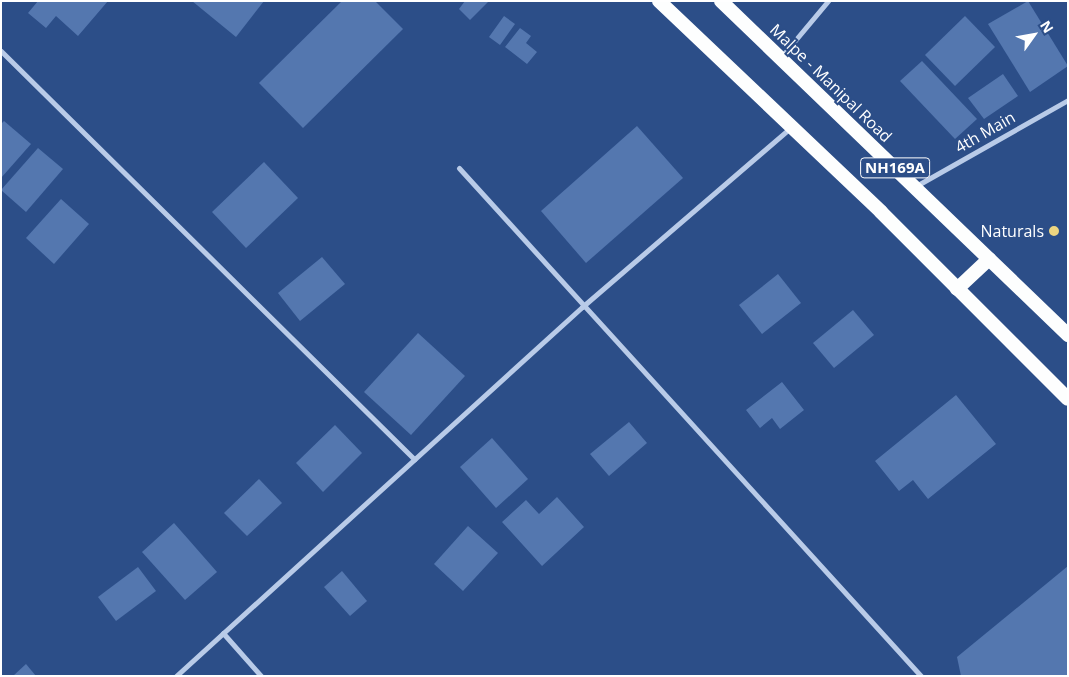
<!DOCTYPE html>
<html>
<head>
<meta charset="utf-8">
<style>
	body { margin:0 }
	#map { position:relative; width:1069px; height:677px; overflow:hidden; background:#2c4e88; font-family:"Open Sans",sans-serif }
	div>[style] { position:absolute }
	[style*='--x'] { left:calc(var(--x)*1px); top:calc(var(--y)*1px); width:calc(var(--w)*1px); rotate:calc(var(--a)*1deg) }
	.building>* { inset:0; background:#5477af }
	.minor>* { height:5px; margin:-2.5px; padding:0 2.5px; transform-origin:2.5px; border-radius:2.5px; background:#b9cbe8 }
	.trunk>* { height:14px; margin:-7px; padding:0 7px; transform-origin:7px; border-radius:7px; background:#fdfefe }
	.dots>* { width:14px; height:14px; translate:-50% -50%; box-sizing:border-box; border:2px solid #2c4e88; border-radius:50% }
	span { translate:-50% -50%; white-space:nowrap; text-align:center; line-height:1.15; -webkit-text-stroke:4px #2c4e88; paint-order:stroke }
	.shield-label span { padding:1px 4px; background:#2c4e88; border:1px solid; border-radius:4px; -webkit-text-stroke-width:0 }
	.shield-label { font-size:15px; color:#fff; font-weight:700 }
	.street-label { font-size:16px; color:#fff }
	.poi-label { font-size:16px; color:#fff }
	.right { translate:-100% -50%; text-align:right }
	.frame { position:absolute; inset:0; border:2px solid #fff; pointer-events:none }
	.north { position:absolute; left:1009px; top:10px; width:50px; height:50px; -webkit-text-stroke:4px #2c4e88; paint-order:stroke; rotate:58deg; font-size:14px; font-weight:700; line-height:20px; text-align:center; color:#fff }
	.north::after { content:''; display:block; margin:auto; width:18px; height:22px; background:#fff; clip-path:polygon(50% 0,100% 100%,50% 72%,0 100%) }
</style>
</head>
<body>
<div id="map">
	<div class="building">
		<i style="clip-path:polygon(38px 1px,108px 1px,78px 36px,56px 16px,46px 28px,28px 13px)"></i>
		<i style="clip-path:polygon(192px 1px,264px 1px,236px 37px)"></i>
		<i style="clip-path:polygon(342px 1px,375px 1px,403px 29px,303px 128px,259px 83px)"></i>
		<i style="clip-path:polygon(465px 1px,489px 1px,470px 20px,459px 9px)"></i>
		<i style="clip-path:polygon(1028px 1px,1068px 66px,1030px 92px,988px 24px)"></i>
		<i style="clip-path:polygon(504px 16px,515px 24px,500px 45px,489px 37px)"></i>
		<i style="clip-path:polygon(965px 16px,995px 47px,955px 86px,925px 55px)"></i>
		<i style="clip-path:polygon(520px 28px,531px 36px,526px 43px,537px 52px,527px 64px,505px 47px)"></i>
		<i style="clip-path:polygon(922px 61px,977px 119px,955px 139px,900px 81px)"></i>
		<i style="clip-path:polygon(1003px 74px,1018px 96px,984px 119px,968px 98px)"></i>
		<i style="clip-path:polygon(4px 121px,31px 144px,1px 178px,1px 124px)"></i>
		<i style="clip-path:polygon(637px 126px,683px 178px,586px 263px,541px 211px)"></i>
		<i style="clip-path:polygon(38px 148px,63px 169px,26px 212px,1px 190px)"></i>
		<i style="clip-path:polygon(264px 162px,298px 198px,246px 248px,212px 212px)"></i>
		<i style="clip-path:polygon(61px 199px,89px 224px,54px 264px,26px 238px)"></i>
		<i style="clip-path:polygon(322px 257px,345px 284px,300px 321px,278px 293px)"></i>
		<i style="clip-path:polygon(778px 274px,801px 303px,762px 334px,739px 305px)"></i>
		<i style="clip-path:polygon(853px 310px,874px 335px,834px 368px,813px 343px)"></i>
		<i style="clip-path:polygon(418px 333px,465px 376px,411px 435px,364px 392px)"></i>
		<i style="clip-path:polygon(782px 382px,804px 410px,780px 429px,772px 418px,760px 428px,746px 410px)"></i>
		<i style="clip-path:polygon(956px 395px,996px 444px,928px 499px,913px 480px,899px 491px,875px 461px)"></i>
		<i style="clip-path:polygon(629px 422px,647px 443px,609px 476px,590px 454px)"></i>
		<i style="clip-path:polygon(335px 425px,362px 453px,323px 492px,296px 463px)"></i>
		<i style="clip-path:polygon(492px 438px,528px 479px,496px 508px,460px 467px)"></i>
		<i style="clip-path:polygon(259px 479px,282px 503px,247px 536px,224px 513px)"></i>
		<i style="clip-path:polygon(557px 497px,584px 527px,542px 566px,502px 522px,526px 500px,539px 514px)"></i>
		<i style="clip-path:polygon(174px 523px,217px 572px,185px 600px,142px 552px)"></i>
		<i style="clip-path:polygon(468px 526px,498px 553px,463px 591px,434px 564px)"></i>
		<i style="clip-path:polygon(1068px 566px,1068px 676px,961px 676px,957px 657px)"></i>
		<i style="clip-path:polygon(138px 567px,156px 591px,116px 621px,98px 597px)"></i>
		<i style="clip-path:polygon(342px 571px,367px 601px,350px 616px,324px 587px)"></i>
		<i style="clip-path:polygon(26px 664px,36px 676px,13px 676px)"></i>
	</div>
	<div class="minor">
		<i style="--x:1;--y:51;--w:581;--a:44.65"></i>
		<i style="--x:782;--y:56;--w:72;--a:-50.1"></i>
		<i style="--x:459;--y:168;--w:687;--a:47.72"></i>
		<i style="--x:916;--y:186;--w:175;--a:-29.5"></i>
		<i style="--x:223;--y:633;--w:57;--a:48.5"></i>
		<i style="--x:176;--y:676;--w:549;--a:-42.27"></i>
		<i style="--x:582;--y:307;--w:274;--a:-40.7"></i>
	</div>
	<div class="trunk">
		<i style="--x:659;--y:1;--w:306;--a:43.5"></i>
		<i style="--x:881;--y:212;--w:264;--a:45"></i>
		<i style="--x:721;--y:1;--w:482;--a:43.9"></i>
		<i style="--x:957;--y:289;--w:44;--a:-43.2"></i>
	</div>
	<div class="dots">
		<i style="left:1054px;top:231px;background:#eed681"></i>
	</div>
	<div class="shield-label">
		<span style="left:895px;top:168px">NH169A</span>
	</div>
	<div class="street-label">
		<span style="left:831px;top:83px;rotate:44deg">Malpe - Manipal Road</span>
		<span style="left:985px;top:132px;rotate:-30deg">4th Main</span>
	</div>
	<div class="poi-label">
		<span class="right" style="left:1044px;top:231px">Naturals</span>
	</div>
	<div class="frame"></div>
	<div class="north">N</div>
</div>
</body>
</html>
